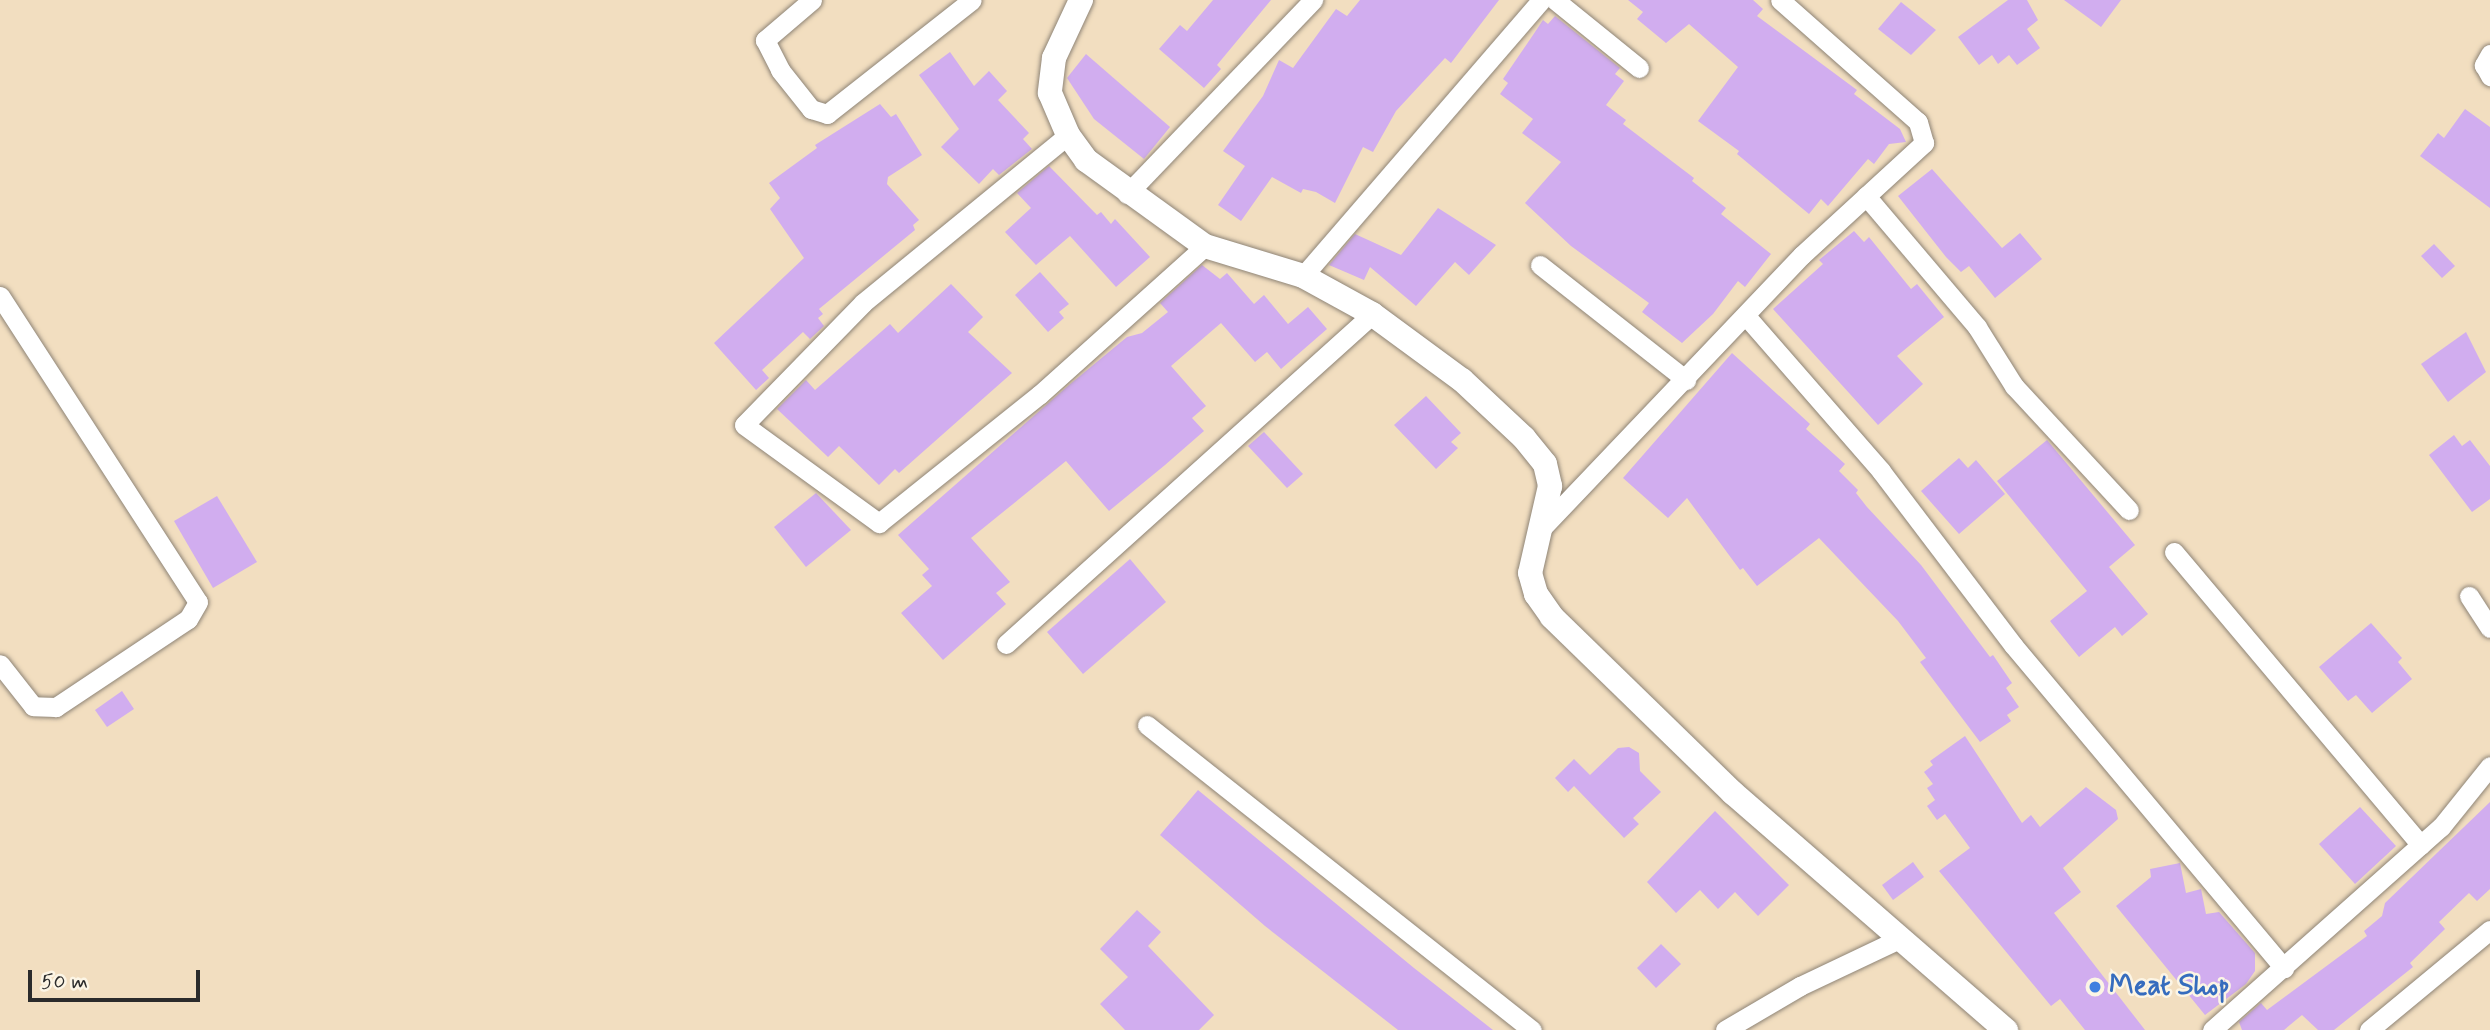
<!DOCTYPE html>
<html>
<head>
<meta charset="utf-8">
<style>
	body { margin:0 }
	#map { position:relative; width:2490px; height:1030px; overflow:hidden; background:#f2dec0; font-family:Mynerve,sans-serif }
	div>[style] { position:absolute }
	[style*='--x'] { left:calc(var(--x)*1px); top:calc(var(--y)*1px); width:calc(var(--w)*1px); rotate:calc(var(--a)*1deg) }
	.building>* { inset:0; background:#d1adef }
	.roads { filter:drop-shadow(0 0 2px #8e8476) drop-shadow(0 0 2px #8e8476) }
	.minor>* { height:19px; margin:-9.5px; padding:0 9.5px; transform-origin:9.5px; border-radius:9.5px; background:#fff }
	.tertiary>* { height:24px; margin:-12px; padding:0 12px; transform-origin:12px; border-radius:12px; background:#fff }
	.dots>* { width:19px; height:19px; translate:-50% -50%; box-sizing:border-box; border:4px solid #fcf5e5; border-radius:50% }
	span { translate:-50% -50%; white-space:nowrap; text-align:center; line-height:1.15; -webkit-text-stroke:5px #fcf5e5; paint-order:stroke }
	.shop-label { font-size:28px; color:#366cbe; font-weight:700 }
	.left { translate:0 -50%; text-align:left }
	.scale { position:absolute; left:28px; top:970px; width:172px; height:32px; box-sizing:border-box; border:4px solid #2b2b2b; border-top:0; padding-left:9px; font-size:21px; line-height:24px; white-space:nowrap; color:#2b2b2b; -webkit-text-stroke:5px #fcf5e5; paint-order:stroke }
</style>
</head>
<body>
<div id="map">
	<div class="building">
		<i style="clip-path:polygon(1213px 0,1271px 0,1217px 65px,1221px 69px,1204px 88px,1159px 49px,1180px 25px,1187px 31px)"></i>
		<i style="clip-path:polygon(1360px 0,1499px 0,1451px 63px,1445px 58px,1396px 111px,1373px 152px,1363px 147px,1335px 203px,1316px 192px,1303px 189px,1301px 193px,1272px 177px,1241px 221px,1218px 205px,1245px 166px,1223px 151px,1263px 96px,1279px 60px,1293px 68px,1336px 9px,1347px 16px)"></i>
		<i style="clip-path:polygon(1628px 0,1753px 0,1763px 9px,1757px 16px,1857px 90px,1854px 94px,1900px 129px,1906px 142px,1889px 144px,1874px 164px,1868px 159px,1828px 206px,1821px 199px,1809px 214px,1737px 154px,1739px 151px,1698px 121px,1738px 67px,1689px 24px,1666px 43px,1637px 19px,1643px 12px)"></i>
		<i style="clip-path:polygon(2008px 0,2027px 0,2038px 20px,2027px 29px,2040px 48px,2017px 65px,2009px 55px,1998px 64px,1992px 55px,1979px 65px,1958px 37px)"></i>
		<i style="clip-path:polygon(2064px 0,2121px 0,2101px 27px)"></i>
		<i style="clip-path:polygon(1901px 2px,1936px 30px,1911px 55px,1878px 29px)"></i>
		<i style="clip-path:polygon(1555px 16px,1620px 68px,1615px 74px,1624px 81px,1606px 105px,1626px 120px,1623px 124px,1694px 178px,1692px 181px,1726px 208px,1721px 214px,1771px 254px,1745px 287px,1738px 281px,1713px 314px,1682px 343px,1642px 312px,1649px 303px,1571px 246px,1525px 203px,1561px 162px,1522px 133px,1533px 119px,1500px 94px,1508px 83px,1503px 79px,1533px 35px,1543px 20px,1548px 24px)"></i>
		<i style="clip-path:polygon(950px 52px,974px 86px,989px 71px,1007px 91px,998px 100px,1029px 133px,1023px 139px,1032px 149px,999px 175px,993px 169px,979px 184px,941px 147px,959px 129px,919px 75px)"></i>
		<i style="clip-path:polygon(1086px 54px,1170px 127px,1144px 159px,1094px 119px,1067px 78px)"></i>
		<i style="clip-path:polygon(880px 104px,891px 117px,896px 114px,922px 155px,888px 177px,887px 184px,919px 220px,913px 225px,915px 230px,819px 309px,823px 314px,818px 318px,824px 326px,810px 339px,803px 332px,762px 370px,769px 378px,756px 390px,714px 343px,804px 258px,770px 209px,780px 198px,769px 183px,817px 148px,815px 145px)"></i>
		<i style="clip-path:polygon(2465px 109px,2490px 127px,2490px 208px,2420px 156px,2438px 133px,2444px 138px)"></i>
		<i style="clip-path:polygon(1049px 166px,1097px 215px,1101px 212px,1111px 224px,1115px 219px,1150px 257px,1116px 287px,1070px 236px,1036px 265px,1005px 232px,1031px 208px,1017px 193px)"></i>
		<i style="clip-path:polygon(1932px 169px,2002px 248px,2020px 233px,2042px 259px,1995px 298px,1969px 266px,1961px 272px,1946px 257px,1898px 196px)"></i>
		<i style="clip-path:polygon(1438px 208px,1496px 245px,1469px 275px,1455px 262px,1416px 306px,1370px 267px,1364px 280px,1329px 265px,1355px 234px,1401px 255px)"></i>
		<i style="clip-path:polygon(1854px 231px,1864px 242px,1869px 237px,1911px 289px,1917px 284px,1944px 317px,1897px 356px,1923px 384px,1878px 425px,1773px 309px,1823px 264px,1819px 260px)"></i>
		<i style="clip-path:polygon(2434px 244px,2455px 266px,2442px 278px,2421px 256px)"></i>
		<i style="clip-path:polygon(1202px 265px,1220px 279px,1227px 273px,1254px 304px,1264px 295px,1288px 324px,1308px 307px,1327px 329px,1281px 369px,1267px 352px,1255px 362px,1221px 323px,1171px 366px,1206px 406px,1192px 418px,1204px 431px,1165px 465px,1109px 511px,1066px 461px,971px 538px,1010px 582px,996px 593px,1006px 604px,943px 660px,901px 613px,932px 586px,922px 575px,929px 569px,898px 535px,1069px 385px,1127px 337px,1142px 333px,1168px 312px,1160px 303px)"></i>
		<i style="clip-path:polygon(1040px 272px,1069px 304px,1059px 312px,1064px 318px,1048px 332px,1015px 295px)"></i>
		<i style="clip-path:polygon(951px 284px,983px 317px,968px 332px,1012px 373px,899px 473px,895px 469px,879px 485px,839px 446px,828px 457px,777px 409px,806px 380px,815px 390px,890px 324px,898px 333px)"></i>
		<i style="clip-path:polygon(2466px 332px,2486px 372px,2448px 402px,2421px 364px)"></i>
		<i style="clip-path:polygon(1732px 353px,1810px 424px,1806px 429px,1845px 464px,1839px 471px,1858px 490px,1856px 493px,1867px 507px,1921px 565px,1990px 657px,1993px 655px,2012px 683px,2006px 688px,2019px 707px,2007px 715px,2011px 721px,1980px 742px,1920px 662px,1926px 658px,1898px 621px,1819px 538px,1757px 586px,1743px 568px,1740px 570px,1687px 498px,1668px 518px,1623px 478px)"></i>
		<i style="clip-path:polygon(1426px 396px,1461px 433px,1451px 442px,1458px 448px,1436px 469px,1394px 425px)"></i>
		<i style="clip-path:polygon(1264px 432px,1303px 474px,1287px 488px,1248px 446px)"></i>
		<i style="clip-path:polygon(2454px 435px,2462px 446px,2470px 440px,2490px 466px,2490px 499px,2472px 512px,2429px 455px)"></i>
		<i style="clip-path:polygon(2047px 440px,2135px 545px,2109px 567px,2148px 614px,2122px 636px,2115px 627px,2079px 657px,2050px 621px,2087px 591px,1997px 481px)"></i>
		<i style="clip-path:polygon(1959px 458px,1968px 468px,1976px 460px,2005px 494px,1959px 534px,1921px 491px)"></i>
		<i style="clip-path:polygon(816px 493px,851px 530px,806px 567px,774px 527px)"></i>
		<i style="clip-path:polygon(217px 496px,257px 562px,213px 588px,174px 521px)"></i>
		<i style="clip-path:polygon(1130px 559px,1166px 602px,1083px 674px,1047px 632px)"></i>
		<i style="clip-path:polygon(2371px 623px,2402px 658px,2398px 662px,2412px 679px,2372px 713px,2356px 695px,2348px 701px,2319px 667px)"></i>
		<i style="clip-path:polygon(122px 691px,134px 709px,107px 727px,95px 710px)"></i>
		<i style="clip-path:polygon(1965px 736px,2022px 823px,2031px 815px,2040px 827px,2086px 787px,2116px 810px,2118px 819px,2063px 868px,2081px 892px,2054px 913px,2145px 1030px,2085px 1030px,2060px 999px,2051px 1006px,1939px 871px,1970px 848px,1945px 814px,1937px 820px,1927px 806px,1935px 800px,1927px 788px,1933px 784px,1924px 772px,1933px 765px,1930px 761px)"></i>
		<i style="clip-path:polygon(1629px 747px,1639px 753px,1640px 771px,1661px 792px,1633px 818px,1639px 824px,1624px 838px,1574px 786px,1568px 792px,1555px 778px,1574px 759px,1590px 775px,1618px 748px)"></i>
		<i style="clip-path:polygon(1198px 790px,1414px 968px,1493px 1030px,1398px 1030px,1265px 926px,1160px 835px)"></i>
		<i style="clip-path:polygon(2490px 802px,2490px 889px,2477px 901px,2469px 893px,2439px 922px,2445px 929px,2410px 963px,2413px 967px,2334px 1030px,2318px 1030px,2302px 1015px,2284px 1030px,2242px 1030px,2239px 1022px,2261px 1003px,2267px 1010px,2367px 936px,2364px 931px,2382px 916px,2385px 903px)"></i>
		<i style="clip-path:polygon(2360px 807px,2396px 846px,2355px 884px,2319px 844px)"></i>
		<i style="clip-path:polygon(1715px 811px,1789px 885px,1758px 916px,1735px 892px,1718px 909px,1700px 890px,1676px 913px,1647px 882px)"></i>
		<i style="clip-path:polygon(1913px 862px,1924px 877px,1893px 900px,1882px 885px)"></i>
		<i style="clip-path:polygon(2180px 863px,2186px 893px,2201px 889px,2206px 914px,2219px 912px,2255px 953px,2255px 971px,2246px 984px,2205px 1015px,2116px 906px,2151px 877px,2150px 869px)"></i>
		<i style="clip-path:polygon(1137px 910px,1161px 932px,1148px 946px,1214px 1015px,1199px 1030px,1125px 1030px,1100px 1004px,1128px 977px,1100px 949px)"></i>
		<i style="clip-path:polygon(1661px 944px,1681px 964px,1656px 988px,1637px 968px)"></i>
	</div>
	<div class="roads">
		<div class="minor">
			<i style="--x:812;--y:0;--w:62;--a:139.6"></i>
			<i style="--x:765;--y:40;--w:34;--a:63"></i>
			<i style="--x:780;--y:70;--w:50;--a:51.5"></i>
			<i style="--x:811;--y:109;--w:17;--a:17"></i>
			<i style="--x:827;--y:114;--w:184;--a:-38.2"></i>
			<i style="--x:1555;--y:0;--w:108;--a:39"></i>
			<i style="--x:2490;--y:54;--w:13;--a:119"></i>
			<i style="--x:2484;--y:65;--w:13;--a:61"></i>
			<i style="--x:1068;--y:135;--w:265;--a:140.7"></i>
			<i style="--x:863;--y:303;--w:170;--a:134.3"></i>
			<i style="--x:744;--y:425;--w:167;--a:36"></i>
			<i style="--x:879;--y:523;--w:205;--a:-38.7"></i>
			<i style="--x:1039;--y:395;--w:223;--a:-41.9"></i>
			<i style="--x:1127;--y:194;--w:269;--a:-46.2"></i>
			<i style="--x:1866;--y:196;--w:172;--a:49.7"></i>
			<i style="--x:1977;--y:327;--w:70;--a:57.9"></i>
			<i style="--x:2014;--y:386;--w:169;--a:47.2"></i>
			<i style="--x:1540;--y:265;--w:186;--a:38.2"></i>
			<i style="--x:1303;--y:276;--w:364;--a:-49.2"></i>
			<i style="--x:0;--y:296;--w:364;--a:57.1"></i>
			<i style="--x:198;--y:602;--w:20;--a:120"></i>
			<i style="--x:188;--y:619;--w:159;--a:146.3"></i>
			<i style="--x:56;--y:707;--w:23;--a:-178"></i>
			<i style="--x:33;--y:706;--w:53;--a:-128.2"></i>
			<i style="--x:1746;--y:316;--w:206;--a:48.9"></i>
			<i style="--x:1881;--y:471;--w:218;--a:52.8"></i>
			<i style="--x:2013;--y:645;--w:422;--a:50"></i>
			<i style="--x:1541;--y:529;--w:378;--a:-46.4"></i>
			<i style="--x:1802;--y:255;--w:166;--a:-42.6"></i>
			<i style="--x:1924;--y:143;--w:22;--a:-106"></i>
			<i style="--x:1918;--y:122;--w:184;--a:-138.5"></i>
			<i style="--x:2174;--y:552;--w:383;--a:49.9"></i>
			<i style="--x:2469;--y:596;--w:38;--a:57"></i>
			<i style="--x:1006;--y:644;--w:493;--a:-42"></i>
			<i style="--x:1147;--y:725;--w:491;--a:38.4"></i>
			<i style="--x:1725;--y:1030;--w:87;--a:-30.4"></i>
			<i style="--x:1800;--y:986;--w:110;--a:-25.4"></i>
			<i style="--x:2212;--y:1030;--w:306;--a:-41.6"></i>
			<i style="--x:2441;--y:827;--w:78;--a:-51.2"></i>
			<i style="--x:2369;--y:1030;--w:157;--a:-39.6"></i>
		</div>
		<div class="tertiary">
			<i style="--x:1081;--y:0;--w:64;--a:115"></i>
			<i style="--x:1054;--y:58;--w:35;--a:97"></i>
			<i style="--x:1050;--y:93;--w:46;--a:66.8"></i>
			<i style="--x:1068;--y:135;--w:31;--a:54"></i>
			<i style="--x:1086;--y:160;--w:147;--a:35.9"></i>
			<i style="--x:1205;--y:246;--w:102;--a:17"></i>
			<i style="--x:1303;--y:276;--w:79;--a:28.8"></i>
			<i style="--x:1372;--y:314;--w:112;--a:36.3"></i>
			<i style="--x:1462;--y:380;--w:85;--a:43.1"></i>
			<i style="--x:1524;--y:438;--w:33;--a:51"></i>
			<i style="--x:1545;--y:464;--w:23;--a:77"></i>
			<i style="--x:1550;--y:486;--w:89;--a:102.9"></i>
			<i style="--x:1530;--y:573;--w:22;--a:74"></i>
			<i style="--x:1536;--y:594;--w:28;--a:55"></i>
			<i style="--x:1552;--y:617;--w:252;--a:44.2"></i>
			<i style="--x:1733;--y:793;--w:362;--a:41"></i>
		</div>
	</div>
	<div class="dots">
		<i style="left:2095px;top:987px;background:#3f7fe0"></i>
	</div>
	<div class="shop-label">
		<span class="left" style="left:2109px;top:987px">Meat Shop</span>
	</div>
	<div class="scale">50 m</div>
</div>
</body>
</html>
